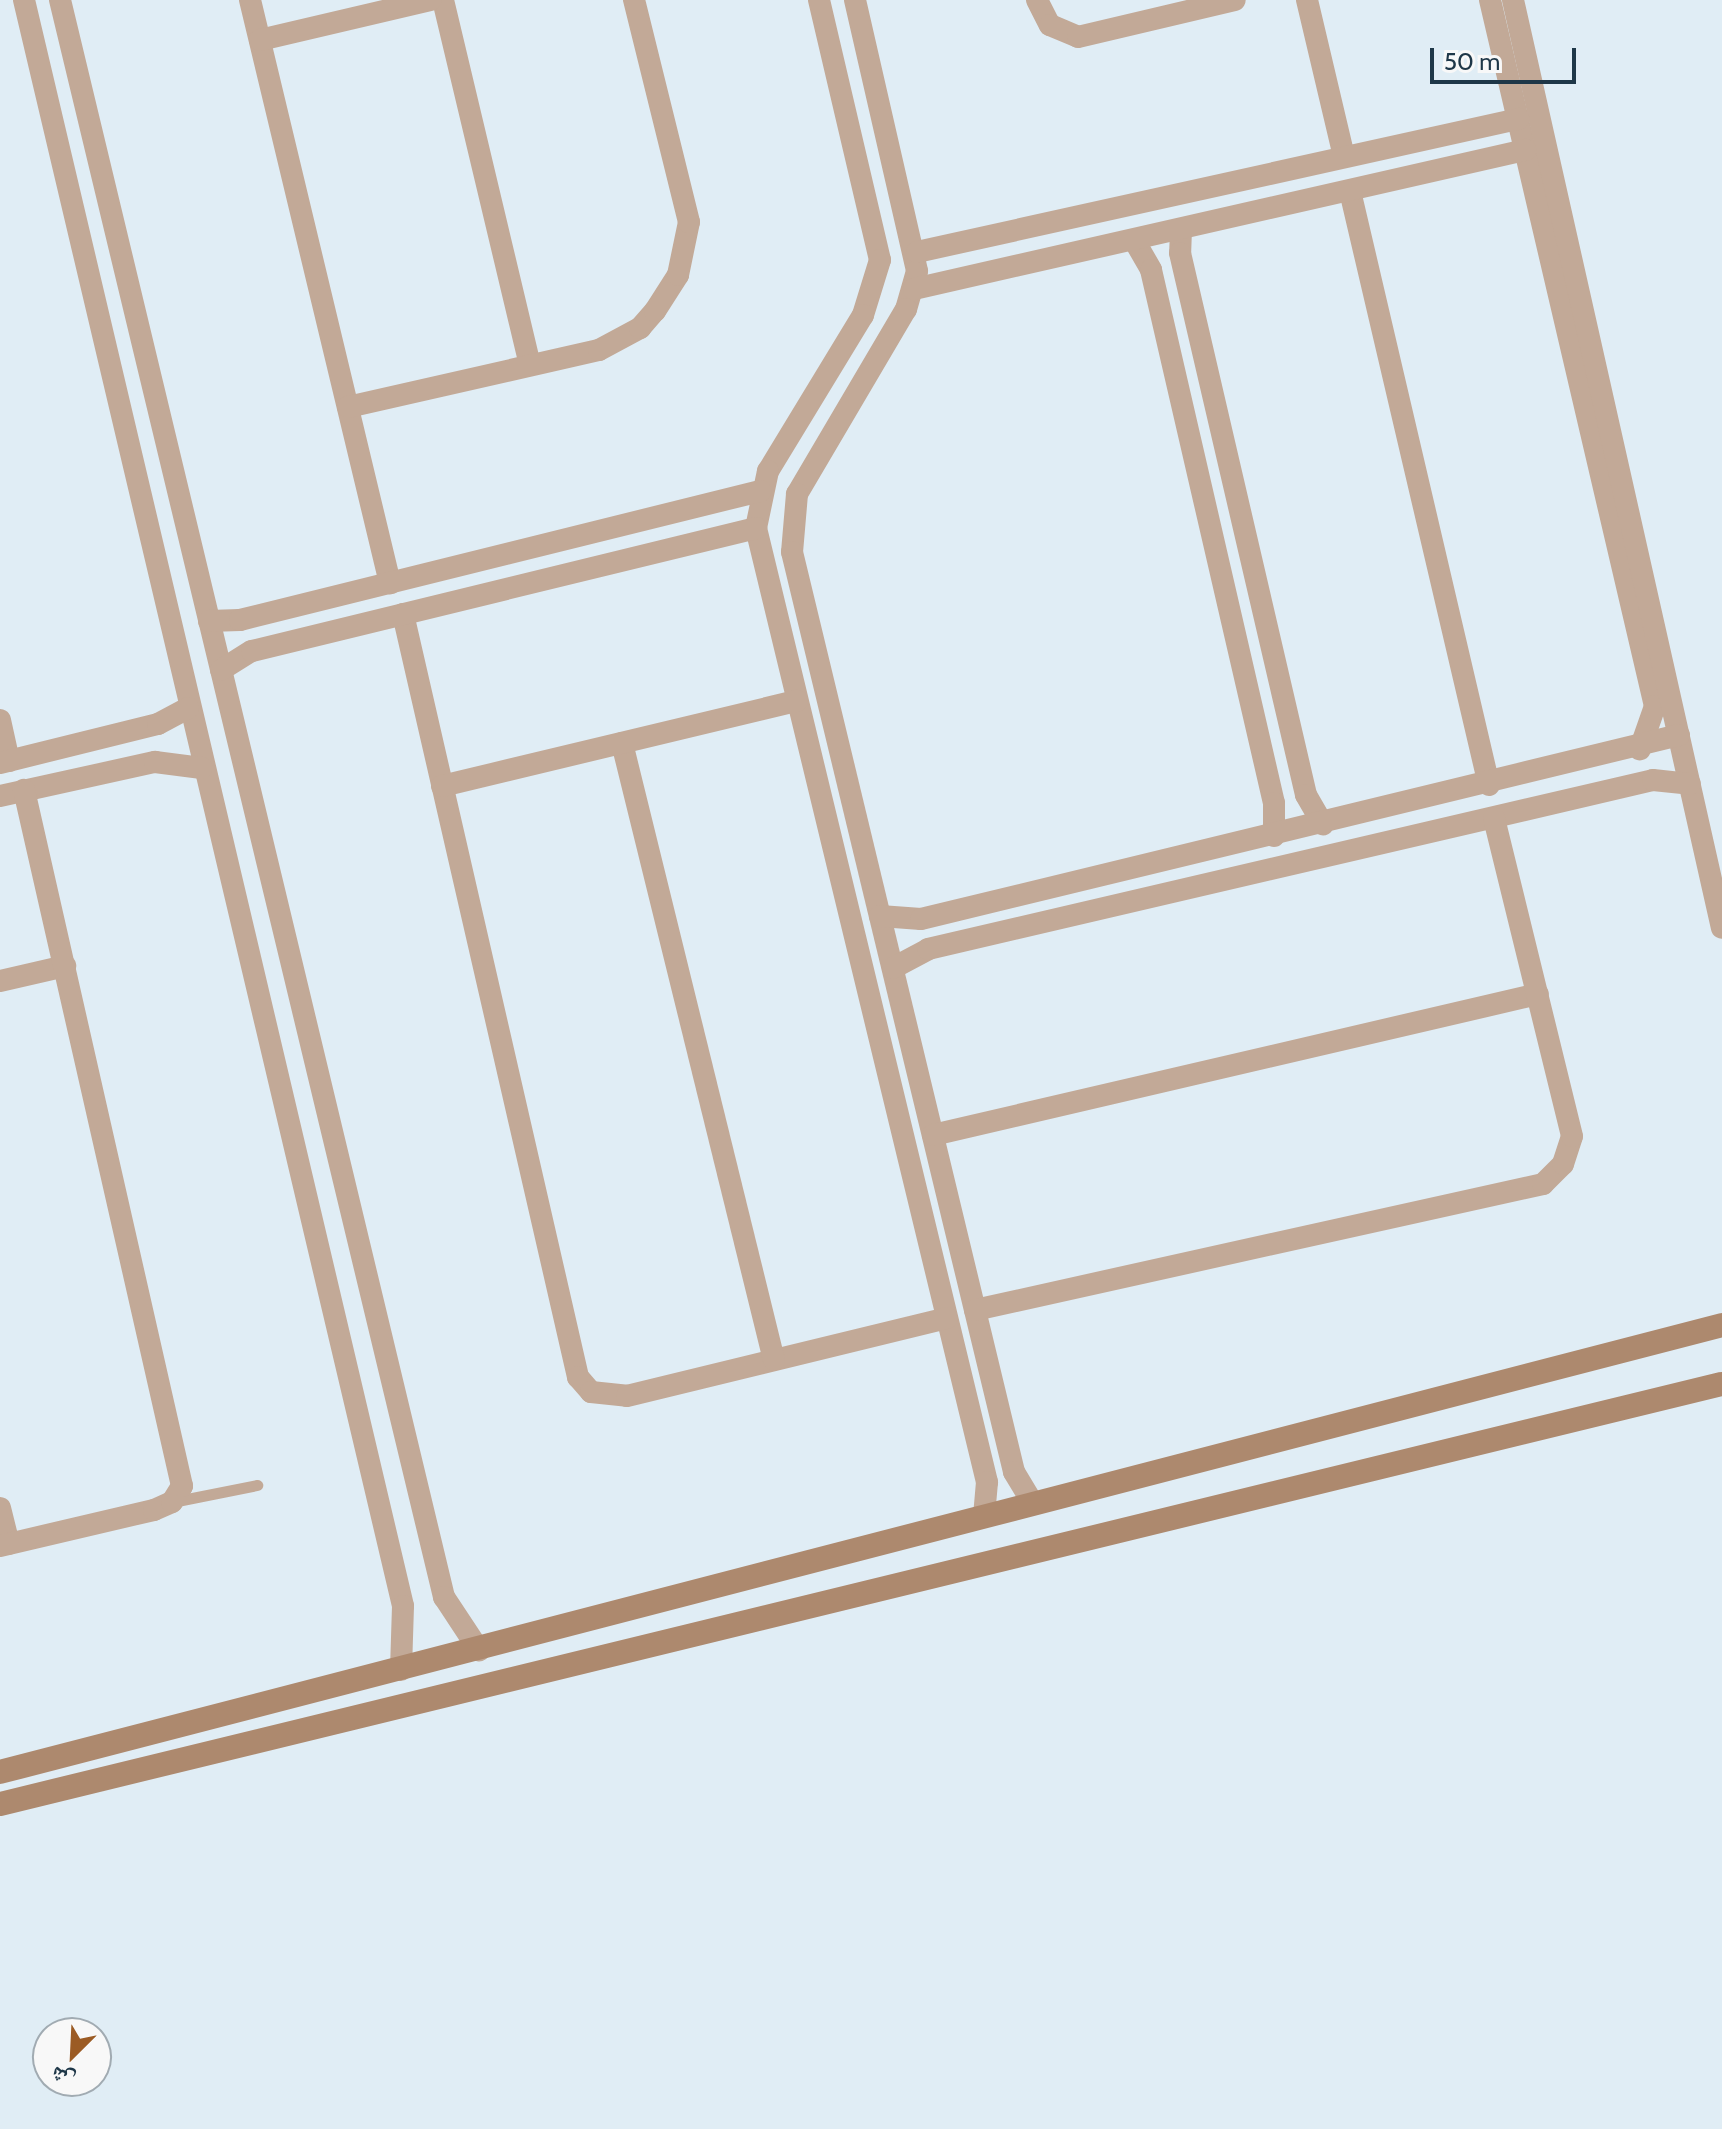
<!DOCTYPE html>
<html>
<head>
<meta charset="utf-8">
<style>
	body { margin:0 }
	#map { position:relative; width:1722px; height:2129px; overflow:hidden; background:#e0edf5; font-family:Cabin,"Noto Naskh Arabic",sans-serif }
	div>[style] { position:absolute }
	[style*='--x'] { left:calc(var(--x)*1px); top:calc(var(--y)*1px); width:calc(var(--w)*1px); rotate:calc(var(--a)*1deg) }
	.lane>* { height:11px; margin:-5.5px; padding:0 5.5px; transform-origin:5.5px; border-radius:5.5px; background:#c2a997 }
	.street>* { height:22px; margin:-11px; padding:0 11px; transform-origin:11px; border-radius:11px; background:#c2a997 }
	.secondary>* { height:24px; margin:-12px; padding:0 12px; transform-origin:12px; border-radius:12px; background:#ad896e }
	span { translate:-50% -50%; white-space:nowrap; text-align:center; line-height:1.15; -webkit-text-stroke:6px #f8f8f8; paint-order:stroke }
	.north { position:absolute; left:32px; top:2017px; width:80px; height:80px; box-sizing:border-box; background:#f8f8f8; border:2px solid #a1abb2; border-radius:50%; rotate:204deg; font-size:22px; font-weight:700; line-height:32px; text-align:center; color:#1e3748 }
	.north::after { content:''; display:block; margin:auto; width:28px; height:36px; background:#9b5b24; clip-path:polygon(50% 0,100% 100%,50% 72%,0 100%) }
	.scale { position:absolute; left:1430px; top:48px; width:146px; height:36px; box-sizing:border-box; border:4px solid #1e3748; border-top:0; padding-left:10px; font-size:24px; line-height:28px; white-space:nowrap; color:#1e3748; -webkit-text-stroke:6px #f8f8f8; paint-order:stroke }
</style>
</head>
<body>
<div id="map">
	<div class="lane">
		<i style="--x:172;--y:1502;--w:87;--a:-11.3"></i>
	</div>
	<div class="street">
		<i style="--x:24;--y:0;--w:1650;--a:76.72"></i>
		<i style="--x:403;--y:1606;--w:64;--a:91.8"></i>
		<i style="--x:60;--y:0;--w:1643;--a:76.48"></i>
		<i style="--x:444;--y:1597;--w:64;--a:56.6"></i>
		<i style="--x:250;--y:0;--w:600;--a:76.5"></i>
		<i style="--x:443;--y:0;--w:375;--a:76.6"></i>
		<i style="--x:819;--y:0;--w:267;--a:76.8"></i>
		<i style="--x:880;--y:260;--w:58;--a:107.2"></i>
		<i style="--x:863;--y:315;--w:183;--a:121.3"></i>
		<i style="--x:768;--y:471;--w:58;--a:101.9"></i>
		<i style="--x:756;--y:528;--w:982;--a:76.39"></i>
		<i style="--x:987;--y:1482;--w:35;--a:95"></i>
		<i style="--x:855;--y:0;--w:278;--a:77.1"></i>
		<i style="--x:917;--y:271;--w:40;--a:106"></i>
		<i style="--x:906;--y:309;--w:215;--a:120.5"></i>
		<i style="--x:797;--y:494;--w:58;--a:94.9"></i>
		<i style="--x:792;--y:552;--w:946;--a:76.43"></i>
		<i style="--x:1014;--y:1472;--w:37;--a:59"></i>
		<i style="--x:1037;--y:0;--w:28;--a:63"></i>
		<i style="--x:1050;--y:25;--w:30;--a:23"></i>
		<i style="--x:1078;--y:37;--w:161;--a:-13.3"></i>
		<i style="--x:1307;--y:0;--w:161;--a:76.7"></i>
		<i style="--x:1490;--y:0;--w:725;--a:76.85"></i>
		<i style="--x:1655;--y:706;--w:46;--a:109.2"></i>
		<i style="--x:1513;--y:0;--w:951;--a:77.31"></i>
		<i style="--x:260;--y:40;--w:175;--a:-13.2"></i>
		<i style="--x:1350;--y:191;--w:610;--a:76.83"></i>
		<i style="--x:1181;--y:229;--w:24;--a:92"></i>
		<i style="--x:1180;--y:253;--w:556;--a:76.91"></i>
		<i style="--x:1306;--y:795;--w:34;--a:60"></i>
		<i style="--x:1134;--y:240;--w:34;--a:60"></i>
		<i style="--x:1151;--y:270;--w:547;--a:77.01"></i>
		<i style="--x:1274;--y:803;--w:33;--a:90"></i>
		<i style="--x:917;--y:252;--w:616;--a:-12.48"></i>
		<i style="--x:914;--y:289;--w:627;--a:-12.82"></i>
		<i style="--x:348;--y:407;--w:257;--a:-12.8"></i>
		<i style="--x:599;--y:350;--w:47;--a:-28.2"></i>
		<i style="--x:640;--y:328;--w:23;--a:-49"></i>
		<i style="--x:655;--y:311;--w:43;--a:-57.4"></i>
		<i style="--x:678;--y:275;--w:54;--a:-78.3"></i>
		<i style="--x:689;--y:222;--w:229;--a:-103.9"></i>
		<i style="--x:403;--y:614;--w:783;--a:77.08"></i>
		<i style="--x:578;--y:1377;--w:20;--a:49"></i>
		<i style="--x:591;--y:1392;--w:36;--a:6"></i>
		<i style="--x:627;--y:1396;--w:329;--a:-13.7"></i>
		<i style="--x:209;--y:621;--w:31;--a:-2"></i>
		<i style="--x:240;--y:620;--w:536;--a:-13.93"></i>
		<i style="--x:221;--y:670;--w:36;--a:-32"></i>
		<i style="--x:252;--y:651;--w:519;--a:-13.71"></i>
		<i style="--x:0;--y:720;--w:42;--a:77.6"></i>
		<i style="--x:622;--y:743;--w:635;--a:76.16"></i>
		<i style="--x:0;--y:763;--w:163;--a:-13.9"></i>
		<i style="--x:158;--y:724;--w:34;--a:-28"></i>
		<i style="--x:442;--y:786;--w:365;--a:-13.5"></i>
		<i style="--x:0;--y:796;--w:159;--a:-12.4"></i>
		<i style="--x:155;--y:762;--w:47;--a:7.3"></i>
		<i style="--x:880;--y:916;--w:41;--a:4.2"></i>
		<i style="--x:921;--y:919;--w:780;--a:-13.64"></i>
		<i style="--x:893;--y:968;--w:40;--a:-28"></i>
		<i style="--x:928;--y:949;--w:744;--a:-13.12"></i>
		<i style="--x:1653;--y:780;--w:37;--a:6"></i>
		<i style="--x:0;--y:981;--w:67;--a:-13"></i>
		<i style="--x:933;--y:1135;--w:621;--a:-13.12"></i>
		<i style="--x:975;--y:1310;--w:582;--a:-12.51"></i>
		<i style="--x:1543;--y:1184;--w:28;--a:-45"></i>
		<i style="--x:1563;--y:1164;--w:29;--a:-72"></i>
		<i style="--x:1572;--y:1136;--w:327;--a:-103.8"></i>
		<i style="--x:0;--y:1508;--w:37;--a:76"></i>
		<i style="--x:0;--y:1546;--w:158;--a:-13.2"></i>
		<i style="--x:154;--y:1510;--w:20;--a:-24"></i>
		<i style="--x:172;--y:1502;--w:19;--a:-58"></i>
		<i style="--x:182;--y:1486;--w:714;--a:-102.79"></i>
	</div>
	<div class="secondary">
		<i style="--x:0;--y:1772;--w:1779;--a:-14.55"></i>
		<i style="--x:0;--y:1804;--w:1772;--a:-13.71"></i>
	</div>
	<div class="north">ش</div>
	<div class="scale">50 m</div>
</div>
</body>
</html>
